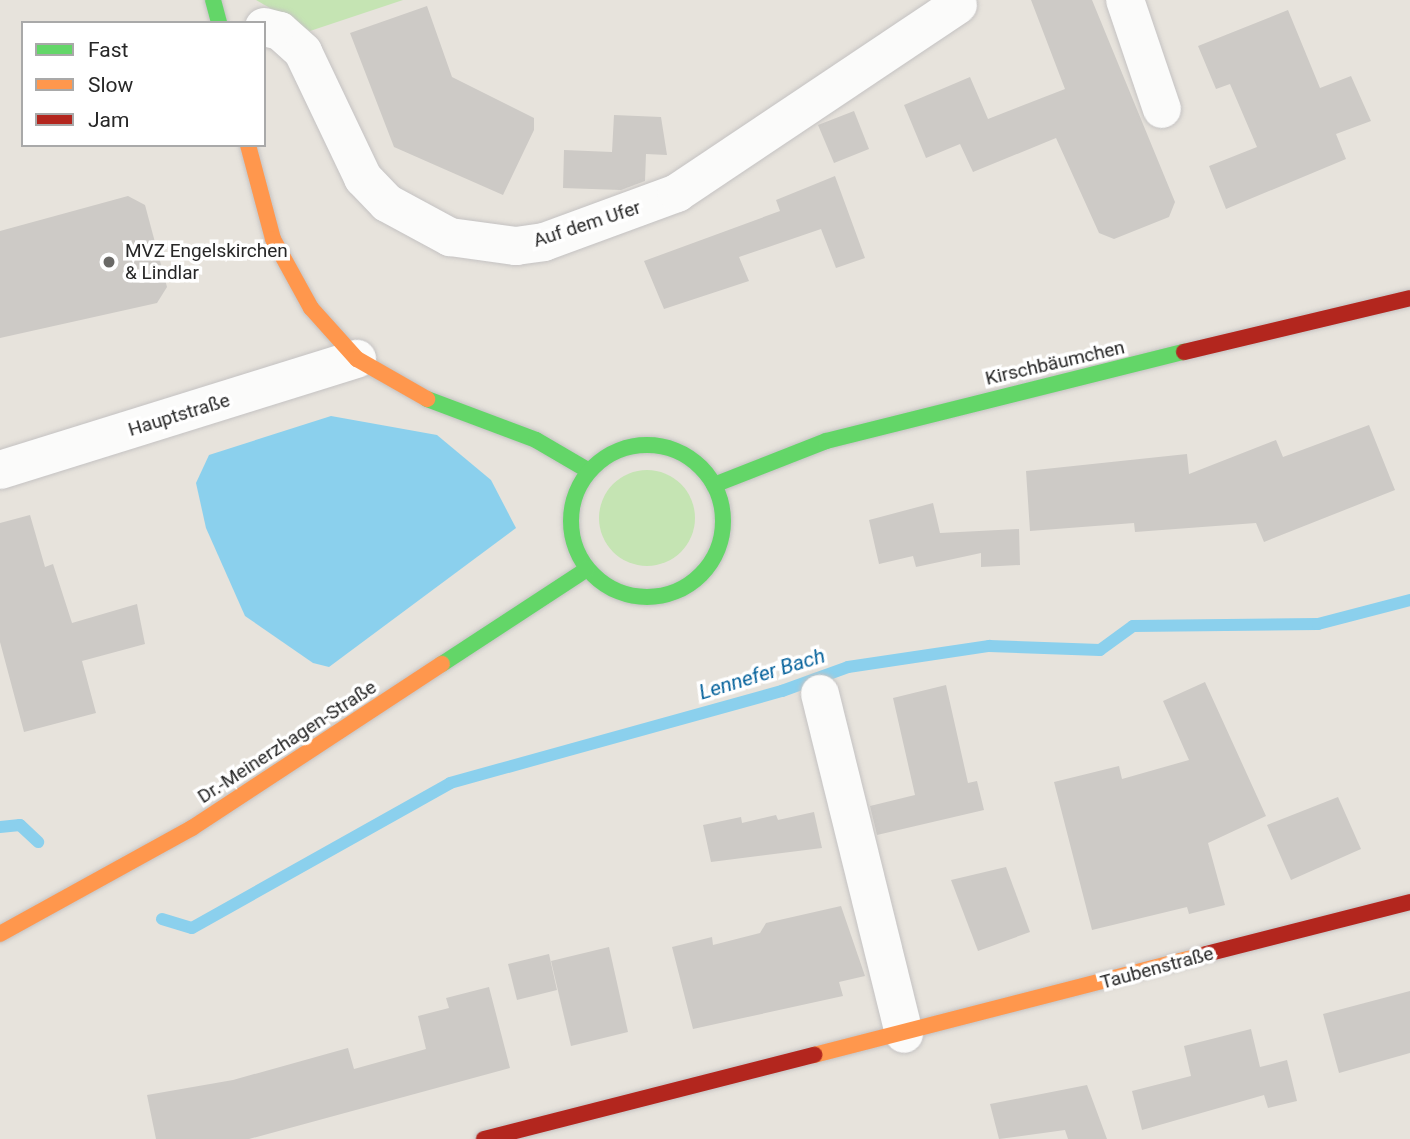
<!DOCTYPE html>
<html>
<head>
<meta charset="utf-8">
<style>
	body { margin:0 }
	#map { position:relative; width:1410px; height:1139px; overflow:hidden; background:#e7e3dc; font-family:Roboto,sans-serif }
	div>[style] { position:absolute }
	[style*='--x'] { left:calc(var(--x)*1px); top:calc(var(--y)*1px); width:calc(var(--w)*1px); rotate:calc(var(--a)*1deg) }
	.green>* { inset:0; background:#c5e4b3 }
	.round { border-radius:50% }
	.water>* { inset:0; background:#8bd0ed }
	.stream>* { height:12px; margin:-6px; padding:0 6px; transform-origin:6px; border-radius:6px; background:#8bd0ed }
	.building>* { inset:0; background:#cdcac6 }
	.roads { filter:drop-shadow(0 0 2px #c4c2c2) drop-shadow(0 0 2px #c4c2c2) }
	.street>* { height:38px; margin:-19px; padding:0 19px; transform-origin:19px; border-radius:19px; background:#fbfbfa }
	.fast>* { height:16px; margin:-8px; padding:0 8px; transform-origin:8px; border-radius:8px; background:#63d668 }
	.fast>.ring { margin:-8px; padding:0; box-sizing:content-box; background:none; border:16px solid #63d668; border-radius:50% }
	.slow>* { height:16px; margin:-8px; padding:0 8px; transform-origin:8px; border-radius:8px; background:#ff974d }
	.jam>* { height:16px; margin:-8px; padding:0 8px; transform-origin:8px; border-radius:8px; background:#b3261e }
	.dots>* { width:19px; height:19px; translate:-50% -50%; box-sizing:border-box; border:4px solid #fff; border-radius:50% }
	span { translate:-50% -50%; white-space:nowrap; text-align:center; line-height:1.15; -webkit-text-stroke:7px #fff; paint-order:stroke }
	.street-label { font-size:19px; color:#272727 }
	.poi-label { font-size:19px; color:#272727 }
	.left { translate:0 -50%; text-align:left }
	.water-label { font-size:21px; color:#07639c; font-style:italic }
	.legend { position:absolute; left:21px; top:21px; width:245px; height:126px; box-sizing:border-box; background:#fff; border:2px solid #a9a9a9; margin:0; padding:9px 12px; list-style:none; font-size:21px; color:#272727 }
	.legend li { display:flex; align-items:center; gap:14px; height:35px }
	.legend b { width:35px; border:2px solid #a9a9a9 }
</style>
</head>
<body>
<div id="map">
	<div class="green">
		<i style="clip-path:polygon(256px 0,403px 0,310px 31px)"></i>
		<i class="round" style="left:599px;top:470px;width:96px;height:96px"></i>
	</div>
	<div class="water">
		<i style="clip-path:polygon(331px 416px,437px 435px,491px 480px,516px 528px,329px 667px,313px 663px,245px 616px,206px 528px,196px 483px,209px 455px)"></i>
	</div>
	<div class="stream">
		<i style="--x:0;--y:827;--w:20;--a:-6"></i>
		<i style="--x:20;--y:825;--w:25;--a:43"></i>
		<i style="--x:162;--y:919;--w:31;--a:17"></i>
		<i style="--x:192;--y:928;--w:296;--a:-29.3"></i>
		<i style="--x:450;--y:783;--w:345;--a:-15.5"></i>
		<i style="--x:782;--y:691;--w:70;--a:-20"></i>
		<i style="--x:848;--y:667;--w:143;--a:-8.5"></i>
		<i style="--x:989;--y:646;--w:111;--a:2.1"></i>
		<i style="--x:1100;--y:650;--w:41;--a:-36"></i>
		<i style="--x:1133;--y:626;--w:185;--a:-0.6"></i>
		<i style="--x:1318;--y:624;--w:95;--a:-14.6"></i>
	</div>
	<div class="building">
		<i style="clip-path:polygon(1031px 0,1092px 0,1175px 202px,1169px 217px,1114px 239px,1099px 233px,1056px 138px,973px 172px,960px 144px,926px 158px,904px 105px,970px 77px,988px 119px,1065px 89px)"></i>
		<i style="clip-path:polygon(427px 6px,452px 77px,534px 118px,534px 130px,503px 195px,394px 147px,350px 33px)"></i>
		<i style="clip-path:polygon(1288px 10px,1320px 88px,1351px 76px,1371px 121px,1336px 134px,1346px 159px,1226px 209px,1209px 166px,1257px 147px,1230px 84px,1216px 89px,1198px 46px)"></i>
		<i style="clip-path:polygon(854px 111px,869px 149px,834px 163px,818px 125px)"></i>
		<i style="clip-path:polygon(614px 115px,661px 117px,667px 155px,646px 154px,645px 181px,621px 190px,563px 188px,564px 150px,612px 152px)"></i>
		<i style="clip-path:polygon(835px 176px,865px 258px,836px 268px,821px 229px,739px 257px,749px 281px,664px 309px,644px 261px,780px 211px,776px 200px)"></i>
		<i style="clip-path:polygon(128px 196px,145px 205px,167px 287px,157px 303px,0 338px,0 231px)"></i>
		<i style="clip-path:polygon(1369px 425px,1395px 490px,1264px 542px,1256px 523px,1135px 532px,1134px 523px,1030px 531px,1026px 471px,1187px 454px,1189px 474px,1276px 440px,1283px 457px)"></i>
		<i style="clip-path:polygon(933px 503px,940px 533px,1019px 529px,1020px 565px,981px 567px,981px 553px,916px 567px,913px 556px,879px 564px,869px 520px)"></i>
		<i style="clip-path:polygon(30px 515px,45px 567px,53px 564px,72px 623px,137px 604px,145px 644px,82px 661px,96px 713px,24px 732px,0 642px,0 523px)"></i>
		<i style="clip-path:polygon(1205px 682px,1266px 816px,1208px 843px,1225px 905px,1189px 914px,1187px 907px,1092px 930px,1054px 782px,1119px 766px,1122px 779px,1189px 760px,1163px 701px)"></i>
		<i style="clip-path:polygon(946px 685px,968px 783px,977px 781px,984px 810px,877px 835px,870px 806px,915px 795px,893px 698px)"></i>
		<i style="clip-path:polygon(1338px 797px,1361px 849px,1291px 880px,1267px 825px)"></i>
		<i style="clip-path:polygon(814px 812px,822px 848px,711px 862px,703px 825px,741px 817px,742px 823px,776px 815px,778px 820px)"></i>
		<i style="clip-path:polygon(1006px 867px,1030px 932px,978px 951px,951px 880px)"></i>
		<i style="clip-path:polygon(841px 906px,865px 976px,839px 982px,843px 996px,693px 1029px,672px 947px,712px 937px,713px 945px,760px 933px,766px 923px)"></i>
		<i style="clip-path:polygon(609px 947px,628px 1032px,571px 1046px,551px 961px)"></i>
		<i style="clip-path:polygon(549px 954px,557px 990px,517px 1000px,508px 964px)"></i>
		<i style="clip-path:polygon(489px 987px,510px 1068px,249px 1139px,156px 1139px,147px 1095px,233px 1080px,348px 1048px,354px 1069px,426px 1049px,418px 1016px,449px 1008px,446px 998px)"></i>
		<i style="clip-path:polygon(1410px 991px,1410px 1053px,1339px 1073px,1323px 1014px)"></i>
		<i style="clip-path:polygon(1251px 1029px,1260px 1067px,1287px 1060px,1297px 1101px,1268px 1108px,1264px 1095px,1142px 1130px,1132px 1091px,1191px 1076px,1184px 1046px)"></i>
		<i style="clip-path:polygon(1087px 1085px,1107px 1139px,1068px 1139px,1065px 1130px,999px 1139px,990px 1104px)"></i>
	</div>
	<div class="roads">
		<div class="street">
			<i style="--x:1125;--y:0;--w:115;--a:71.3"></i>
			<i style="--x:264;--y:27;--w:16;--a:14"></i>
			<i style="--x:280;--y:31;--w:31;--a:42"></i>
			<i style="--x:303;--y:52;--w:140;--a:64.5"></i>
			<i style="--x:363;--y:178;--w:35;--a:46"></i>
			<i style="--x:387;--y:203;--w:72;--a:28.4"></i>
			<i style="--x:450;--y:237;--w:67;--a:7.8"></i>
			<i style="--x:516;--y:246;--w:28;--a:-8"></i>
			<i style="--x:544;--y:242;--w:142;--a:-20.2"></i>
			<i style="--x:677;--y:193;--w:338;--a:-33.8"></i>
			<i style="--x:0;--y:470;--w:374;--a:-17.3"></i>
			<i style="--x:820;--y:694;--w:350;--a:76.1"></i>
		</div>
		<div class="fast">
			<i style="--x:213;--y:0;--w:24;--a:75"></i>
			<i style="--x:427;--y:399;--w:116;--a:20.6"></i>
			<i style="--x:536;--y:440;--w:61;--a:30.3"></i>
			<i class="ring" style="left:571px;top:445px;width:136px;height:136px"></i>
			<i style="--x:714;--y:485;--w:120;--a:-21.4"></i>
			<i style="--x:826;--y:441;--w:369;--a:-14"></i>
			<i style="--x:442;--y:664;--w:173;--a:-33.2"></i>
		</div>
		<div class="slow">
			<i style="--x:248;--y:145;--w:97;--a:75.1"></i>
			<i style="--x:273;--y:239;--w:79;--a:61.2"></i>
			<i style="--x:311;--y:308;--w:69;--a:48"></i>
			<i style="--x:357;--y:359;--w:81;--a:29.7"></i>
			<i style="--x:0;--y:934;--w:219;--a:-28.9"></i>
			<i style="--x:192;--y:828;--w:299;--a:-33.3"></i>
			<i style="--x:814;--y:1055;--w:405;--a:-14.4"></i>
		</div>
		<div class="jam">
			<i style="--x:1184;--y:352;--w:232;--a:-13.4"></i>
			<i style="--x:1206;--y:954;--w:211;--a:-14.3"></i>
			<i style="--x:484;--y:1139;--w:341;--a:-14.3"></i>
		</div>
	</div>
	<div class="dots">
		<i style="left:109px;top:262px;background:#6a6966"></i>
	</div>
	<div class="street-label">
		<span style="left:587px;top:224px;rotate:-18deg">Auf dem Ufer</span>
		<span style="left:1055px;top:363px;rotate:-13deg">Kirschbäumchen</span>
		<span style="left:179px;top:415px;rotate:-17deg">Hauptstraße</span>
		<span style="left:287px;top:742px;rotate:-33deg">Dr.-Meinerzhagen-Straße</span>
		<span style="left:1157px;top:968px;rotate:-15deg">Taubenstraße</span>
	</div>
	<div class="poi-label">
		<span class="left" style="left:125px;top:262px">MVZ Engelskirchen<br>&amp; Lindlar</span>
	</div>
	<div class="water-label">
		<span style="left:762px;top:674px;rotate:-17deg">Lennefer Bach</span>
	</div>
	<ul class="legend">
	<li><b style="height:9px;background:#63d668"></b>Fast</li>
	<li><b style="height:9px;background:#ff974d"></b>Slow</li>
	<li><b style="height:9px;background:#b3261e"></b>Jam</li>
	</ul>
</div>
</body>
</html>
